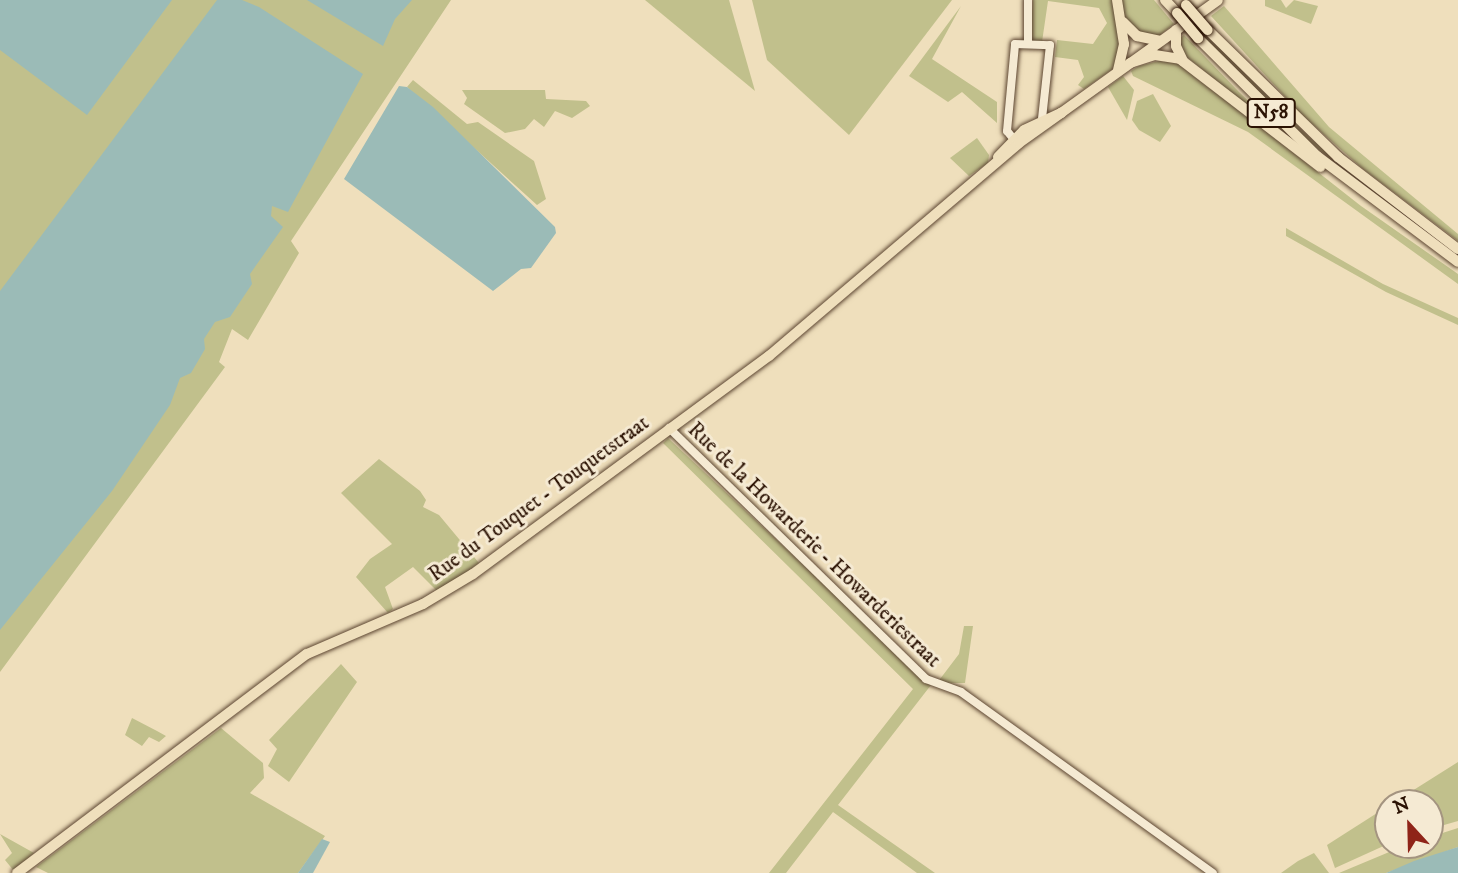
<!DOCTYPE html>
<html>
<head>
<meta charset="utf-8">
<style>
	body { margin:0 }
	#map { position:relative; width:1458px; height:873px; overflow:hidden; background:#efdfbc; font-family:"IM FELL DW Pica",serif }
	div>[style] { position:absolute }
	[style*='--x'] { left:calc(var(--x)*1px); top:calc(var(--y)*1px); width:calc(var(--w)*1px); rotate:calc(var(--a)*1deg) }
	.green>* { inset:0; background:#c1c08c }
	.water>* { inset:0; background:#9bbbb7 }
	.roads { filter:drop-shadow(0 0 2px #5c4531) drop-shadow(0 0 2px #5c4531) }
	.minor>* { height:8px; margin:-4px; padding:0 4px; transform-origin:4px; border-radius:4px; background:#f5ead3 }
	.major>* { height:10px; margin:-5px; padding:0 5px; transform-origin:5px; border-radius:5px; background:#efdfbc }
	.highway>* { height:10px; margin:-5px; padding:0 5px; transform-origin:5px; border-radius:5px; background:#efdfbc }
	.bridges { filter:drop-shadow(0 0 2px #2b1203) drop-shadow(0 0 2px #2b1203) }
	.highway-bridge>* { height:10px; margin:-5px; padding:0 5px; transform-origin:5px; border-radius:5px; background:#efdfbc }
	span { translate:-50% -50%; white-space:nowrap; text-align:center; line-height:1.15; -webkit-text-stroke:6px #f5ead3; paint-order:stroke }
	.shield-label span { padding:2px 5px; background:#f5ead3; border:2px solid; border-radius:5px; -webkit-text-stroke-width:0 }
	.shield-label { font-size:19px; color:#2b1203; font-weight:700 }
	.street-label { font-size:21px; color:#2b1203 }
	.north { position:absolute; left:1374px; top:789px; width:70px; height:70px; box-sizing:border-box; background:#f5ead3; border:2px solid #a49480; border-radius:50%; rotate:338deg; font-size:19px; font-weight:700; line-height:28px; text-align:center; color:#2b1203 }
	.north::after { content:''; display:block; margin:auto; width:24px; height:32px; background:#8f2418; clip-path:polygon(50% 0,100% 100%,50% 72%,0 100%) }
</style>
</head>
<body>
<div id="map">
	<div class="green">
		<i style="clip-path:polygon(0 0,451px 0,291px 241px,299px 253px,248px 340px,232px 329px,219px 362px,225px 367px,0 672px)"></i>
		<i style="clip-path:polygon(645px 0,729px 0,755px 91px)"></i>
		<i style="clip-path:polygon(752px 0,952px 0,849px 135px,767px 60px)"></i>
		<i style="clip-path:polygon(1033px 0,1112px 0,1121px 43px,1117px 66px,1084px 89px,1078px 85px,1084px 77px,1078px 60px,1055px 57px,1057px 40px,1093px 44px,1107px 23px,1099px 8px,1048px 1px,1042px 42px,1030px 41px)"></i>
		<i style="clip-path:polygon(1120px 0,1154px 0,1174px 24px,1155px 39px,1145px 37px,1126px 24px)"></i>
		<i style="clip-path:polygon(1265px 0,1281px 0,1286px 8px,1294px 0,1318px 6px,1311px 24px,1265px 6px)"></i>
		<i style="clip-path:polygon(961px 6px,932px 59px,997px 102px,997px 123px,962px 92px,948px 102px,909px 76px)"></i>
		<i style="clip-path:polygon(1224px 6px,1329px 127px,1458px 234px,1458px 241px,1363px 169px,1301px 114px,1211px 16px)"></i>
		<i style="clip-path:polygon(1198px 26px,1311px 139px,1458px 254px,1458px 259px,1299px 134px,1195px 29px)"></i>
		<i style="clip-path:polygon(1184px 35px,1239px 92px,1289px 140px,1182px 53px,1179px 39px)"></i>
		<i style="clip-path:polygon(1163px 60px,1179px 63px,1361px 206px,1458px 274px,1458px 284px,1248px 132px,1133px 76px,1131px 71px,1139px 66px)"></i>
		<i style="clip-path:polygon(1123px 76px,1134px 90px,1127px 120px,1108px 87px)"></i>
		<i style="clip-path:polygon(413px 80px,467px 124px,478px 122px,534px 161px,546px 199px,537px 205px,407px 87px)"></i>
		<i style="clip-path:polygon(462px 90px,545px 90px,546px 99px,586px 101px,590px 106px,572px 118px,555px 111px,544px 127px,534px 119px,525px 129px,505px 133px,464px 104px,467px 98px)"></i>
		<i style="clip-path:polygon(1153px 94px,1171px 126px,1160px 142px,1139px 130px,1132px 120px,1137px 101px)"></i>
		<i style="clip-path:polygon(977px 138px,989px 155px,988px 163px,969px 176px,950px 158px)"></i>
		<i style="clip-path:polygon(1286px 228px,1383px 284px,1458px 318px,1458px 325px,1386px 292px,1286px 236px)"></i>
		<i style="clip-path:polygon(668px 438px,931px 685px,838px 805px,935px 873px,917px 873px,833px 812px,786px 873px,769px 873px,913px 689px,663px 443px)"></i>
		<i style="clip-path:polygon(379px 459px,420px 491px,426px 500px,423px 507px,439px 515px,479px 563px,438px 592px,413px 567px,385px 587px,393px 609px,388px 613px,356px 577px,370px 559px,392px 544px,341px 493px)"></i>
		<i style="clip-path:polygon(964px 626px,973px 626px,965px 683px,937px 683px,959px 654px)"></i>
		<i style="clip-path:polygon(341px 664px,357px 682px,289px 782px,268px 766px,277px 749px,269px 740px)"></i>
		<i style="clip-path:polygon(132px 718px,157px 731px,166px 736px,159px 742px,149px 737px,142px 746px,125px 735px)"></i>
		<i style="clip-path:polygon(221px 728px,263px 763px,264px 778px,250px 793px,325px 836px,298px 873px,48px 873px,36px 867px)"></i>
		<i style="clip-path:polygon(1458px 762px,1458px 821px,1430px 829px,1430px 803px,1393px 803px)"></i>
		<i style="clip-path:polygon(1388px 806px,1388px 844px,1335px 868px,1327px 845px)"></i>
		<i style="clip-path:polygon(1458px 828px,1458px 847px,1386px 873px,1339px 873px,1406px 845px,1430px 845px,1430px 837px)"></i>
		<i style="clip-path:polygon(0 834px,34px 853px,14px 871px,5px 860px,12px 853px)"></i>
		<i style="clip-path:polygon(1314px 853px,1329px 873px,1281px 873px,1298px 861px)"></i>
	</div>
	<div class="water">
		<i style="clip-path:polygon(0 0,172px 0,87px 115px,0 50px)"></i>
		<i style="clip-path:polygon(217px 0,242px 0,259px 7px,363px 74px,288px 212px,272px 206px,271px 216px,283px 227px,250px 274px,252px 284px,230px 317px,215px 322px,204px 339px,205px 349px,191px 373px,180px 378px,170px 405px,112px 491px,0 630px,0 291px)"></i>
		<i style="clip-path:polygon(307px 0,412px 0,395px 19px,383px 46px)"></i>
		<i style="clip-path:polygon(399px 86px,407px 87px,433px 107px,555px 227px,556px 233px,531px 268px,521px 269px,493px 291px,344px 179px)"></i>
		<i style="clip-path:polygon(322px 839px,330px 842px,313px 873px,298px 873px)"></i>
		<i style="clip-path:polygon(1458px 847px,1458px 873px,1386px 873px,1414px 861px)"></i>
	</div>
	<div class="roads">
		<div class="minor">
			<i style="--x:1028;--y:44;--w:44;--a:-90"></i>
			<i style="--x:1016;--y:142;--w:14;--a:-129"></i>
			<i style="--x:1007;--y:131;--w:87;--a:-84.7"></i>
			<i style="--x:1015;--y:44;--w:35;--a:2"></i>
			<i style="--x:1050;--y:45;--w:74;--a:96.2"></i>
			<i style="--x:669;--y:428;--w:359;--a:44.3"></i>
			<i style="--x:926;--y:679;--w:37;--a:20"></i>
			<i style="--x:961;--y:692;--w:310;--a:35.7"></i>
		</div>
		<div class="major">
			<i style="--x:998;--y:157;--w:37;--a:-46"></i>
			<i style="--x:1024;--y:130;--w:41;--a:-24.7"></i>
			<i style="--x:1061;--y:113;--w:193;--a:-35.7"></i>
			<i style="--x:17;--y:873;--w:363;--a:-37.1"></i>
			<i style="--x:307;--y:654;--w:126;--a:-23.3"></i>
			<i style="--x:423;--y:604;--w:58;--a:-31"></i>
			<i style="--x:473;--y:574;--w:368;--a:-36.4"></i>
			<i style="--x:769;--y:356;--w:328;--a:-40.4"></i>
			<i style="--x:1019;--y:143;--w:52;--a:-35.5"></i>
		</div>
		<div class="highway">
			<i style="--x:1117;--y:0;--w:45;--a:81"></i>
			<i style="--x:1124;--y:44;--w:28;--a:103"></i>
			<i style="--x:1165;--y:0;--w:18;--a:47"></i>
			<i style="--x:1123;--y:22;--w:20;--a:45"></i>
			<i style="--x:1137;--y:36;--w:24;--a:12"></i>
			<i style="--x:1176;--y:30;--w:16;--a:90"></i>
			<i style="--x:1176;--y:46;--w:17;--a:65"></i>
			<i style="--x:1208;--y:30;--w:182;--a:44.3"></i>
			<i style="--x:1338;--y:157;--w:151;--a:37.5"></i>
			<i style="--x:1198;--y:38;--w:168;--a:44.8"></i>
			<i style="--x:1317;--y:156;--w:176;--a:36.9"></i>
			<i style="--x:1130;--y:63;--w:26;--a:-18"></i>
			<i style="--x:1155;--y:55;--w:25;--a:9"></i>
			<i style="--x:1180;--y:59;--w:177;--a:37.6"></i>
		</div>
	</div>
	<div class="bridges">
		<div class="highway-bridge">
			<i style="--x:1186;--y:5;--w:33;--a:49"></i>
			<i style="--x:1177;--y:13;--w:33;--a:50"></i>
		</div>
	</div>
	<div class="shield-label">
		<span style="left:1271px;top:113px">N58</span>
	</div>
	<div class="street-label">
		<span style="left:539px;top:499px;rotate:-36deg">Rue du Touquet - Touquetstraat</span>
		<span style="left:814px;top:545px;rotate:44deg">Rue de la Howarderie - Howarderiestraat</span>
	</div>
	<div class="north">N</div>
</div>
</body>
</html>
